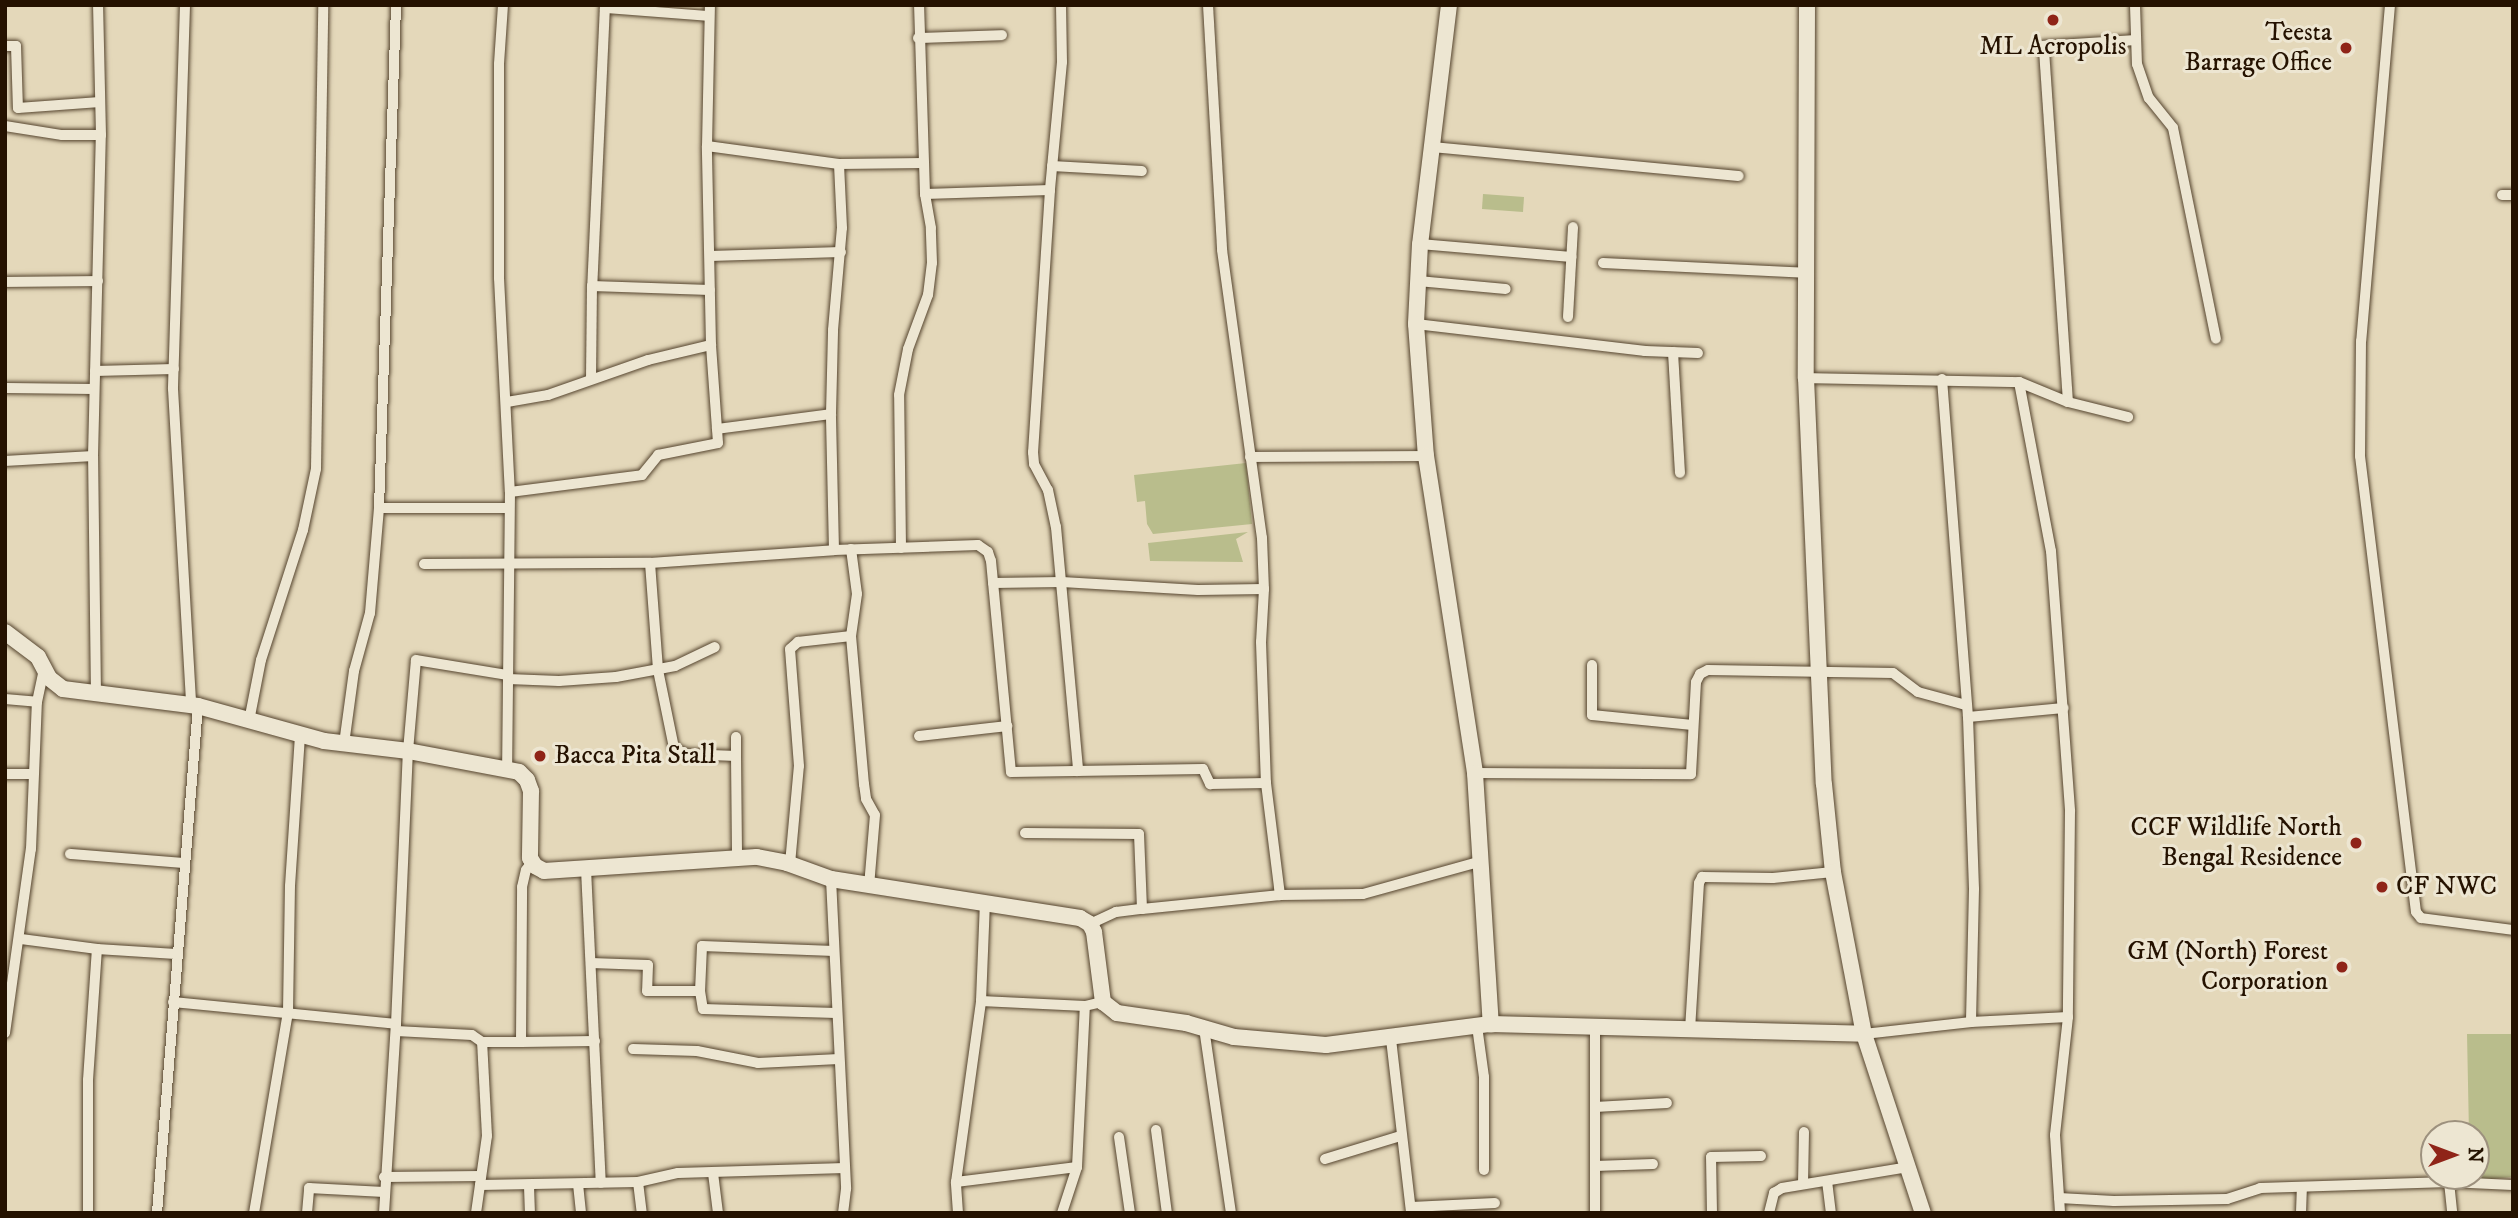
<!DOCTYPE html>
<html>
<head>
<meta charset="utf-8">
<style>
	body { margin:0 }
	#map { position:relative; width:2518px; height:1218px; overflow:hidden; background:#e4d8ba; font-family:"IM FELL DW Pica",serif }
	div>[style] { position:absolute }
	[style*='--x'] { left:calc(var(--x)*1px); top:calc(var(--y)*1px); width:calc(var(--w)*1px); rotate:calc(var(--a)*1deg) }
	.green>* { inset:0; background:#b9bd8c }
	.roads { filter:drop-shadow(0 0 2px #55442e) drop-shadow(0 0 2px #55442e) }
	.street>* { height:10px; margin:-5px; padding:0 5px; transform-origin:5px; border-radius:5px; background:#ede6d2 }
	.secondary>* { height:16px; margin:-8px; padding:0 8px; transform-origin:8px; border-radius:8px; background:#ede6d2 }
	.dots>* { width:19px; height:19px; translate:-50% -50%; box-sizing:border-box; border:4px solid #ede6d2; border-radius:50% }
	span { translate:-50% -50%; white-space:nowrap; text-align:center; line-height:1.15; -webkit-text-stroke:6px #ede6d2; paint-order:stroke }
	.poi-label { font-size:26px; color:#251200 }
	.right { translate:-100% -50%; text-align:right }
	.left { translate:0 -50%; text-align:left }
	.frame { position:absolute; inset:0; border:7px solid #251200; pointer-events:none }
	.north { position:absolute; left:2420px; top:1120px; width:70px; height:70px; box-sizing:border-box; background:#ede6d2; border:2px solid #9d917e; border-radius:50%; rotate:90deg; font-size:19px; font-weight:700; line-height:28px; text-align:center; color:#251200 }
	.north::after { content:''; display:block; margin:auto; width:24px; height:32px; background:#8f2418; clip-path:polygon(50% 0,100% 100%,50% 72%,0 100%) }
</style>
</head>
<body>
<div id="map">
	<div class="green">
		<i style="clip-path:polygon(1483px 194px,1524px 197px,1523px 212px,1482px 209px)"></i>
		<i style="clip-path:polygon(1246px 463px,1252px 524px,1153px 534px,1147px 524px,1145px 501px,1137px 502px,1134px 475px)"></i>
		<i style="clip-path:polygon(1248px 532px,1236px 539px,1243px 562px,1150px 561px,1148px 543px)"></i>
		<i style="clip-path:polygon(2467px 1034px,2513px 1034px,2513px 1177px,2470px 1181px,2470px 1176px,2476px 1176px,2476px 1134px,2469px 1134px)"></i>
	</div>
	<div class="roads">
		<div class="street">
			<i style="--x:185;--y:5;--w:384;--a:91.8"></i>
			<i style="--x:173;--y:389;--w:317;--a:86.7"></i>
			<i style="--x:503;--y:5;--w:59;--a:93.9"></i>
			<i style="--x:499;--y:64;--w:214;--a:90"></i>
			<i style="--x:499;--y:278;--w:214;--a:87.1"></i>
			<i style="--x:510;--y:492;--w:276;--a:90.6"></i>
			<i style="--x:605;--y:5;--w:281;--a:92.6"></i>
			<i style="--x:592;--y:286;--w:118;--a:1.9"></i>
			<i style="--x:1061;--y:5;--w:57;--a:89"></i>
			<i style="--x:1062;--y:62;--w:129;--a:95.4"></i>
			<i style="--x:1050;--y:190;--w:263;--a:93.7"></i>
			<i style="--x:1033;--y:452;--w:12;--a:85"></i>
			<i style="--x:1034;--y:464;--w:30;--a:62"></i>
			<i style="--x:1048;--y:490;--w:38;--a:78"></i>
			<i style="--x:1056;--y:527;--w:245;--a:84.8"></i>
			<i style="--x:1208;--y:5;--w:245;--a:86.7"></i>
			<i style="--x:1222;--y:250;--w:291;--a:82.1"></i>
			<i style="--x:1262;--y:538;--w:51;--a:87.8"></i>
			<i style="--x:1264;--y:589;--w:53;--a:93.2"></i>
			<i style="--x:1261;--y:642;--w:141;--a:88"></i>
			<i style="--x:1266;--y:783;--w:113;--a:82.9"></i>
			<i style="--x:2135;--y:5;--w:59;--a:88.1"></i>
			<i style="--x:2137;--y:64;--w:36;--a:71"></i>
			<i style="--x:2149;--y:98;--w:38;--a:51"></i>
			<i style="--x:2173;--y:128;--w:215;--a:78.5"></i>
			<i style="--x:2390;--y:5;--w:337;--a:94.9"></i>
			<i style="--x:2361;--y:341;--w:115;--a:90.5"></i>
			<i style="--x:2360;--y:456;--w:459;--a:83"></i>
			<i style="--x:2416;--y:912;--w:8;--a:50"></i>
			<i style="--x:2421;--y:918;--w:93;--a:7.4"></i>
			<i style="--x:605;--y:8;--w:104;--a:4.4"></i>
			<i style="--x:918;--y:38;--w:84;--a:-2"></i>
			<i style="--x:5;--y:46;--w:11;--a:0"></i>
			<i style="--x:16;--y:46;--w:62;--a:88.2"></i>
			<i style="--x:18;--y:108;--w:82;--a:-4.2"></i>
			<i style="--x:5;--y:126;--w:58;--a:9"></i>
			<i style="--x:62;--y:135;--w:39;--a:0"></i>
			<i style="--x:707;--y:146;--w:133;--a:7.8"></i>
			<i style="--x:839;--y:164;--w:85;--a:-0.7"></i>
			<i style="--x:1432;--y:147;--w:308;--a:5.4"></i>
			<i style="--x:1052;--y:166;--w:90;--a:3.2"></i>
			<i style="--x:925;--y:194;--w:125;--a:-1.8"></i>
			<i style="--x:2502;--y:195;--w:11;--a:0"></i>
			<i style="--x:1420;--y:244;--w:152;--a:4.9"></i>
			<i style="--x:710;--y:256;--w:131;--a:-1.7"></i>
			<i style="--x:1603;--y:263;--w:202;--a:2.8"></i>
			<i style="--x:1418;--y:281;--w:88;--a:5.2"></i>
			<i style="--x:5;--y:282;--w:93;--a:-0.6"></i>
			<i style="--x:1568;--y:317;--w:90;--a:-86.8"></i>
			<i style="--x:1416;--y:324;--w:231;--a:6.7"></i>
			<i style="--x:1645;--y:351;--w:53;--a:2.2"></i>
			<i style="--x:1673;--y:352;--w:121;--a:86.7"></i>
			<i style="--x:95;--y:371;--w:79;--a:-1.5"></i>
			<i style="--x:1806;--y:378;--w:213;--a:1.1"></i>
			<i style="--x:2019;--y:382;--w:172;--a:79.3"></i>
			<i style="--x:2051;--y:551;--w:261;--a:85.8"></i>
			<i style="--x:2070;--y:811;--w:206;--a:90.6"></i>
			<i style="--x:2068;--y:1017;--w:119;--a:96.3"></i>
			<i style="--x:2055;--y:1135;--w:78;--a:86.3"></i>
			<i style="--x:591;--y:379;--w:93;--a:-89.4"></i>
			<i style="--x:1942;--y:379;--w:339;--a:85.6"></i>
			<i style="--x:1968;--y:717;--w:172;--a:88"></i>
			<i style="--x:1974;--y:889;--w:133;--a:91.3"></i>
			<i style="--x:2019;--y:382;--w:53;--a:22.2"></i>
			<i style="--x:2068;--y:402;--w:62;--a:14"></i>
			<i style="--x:6;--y:388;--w:88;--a:0.7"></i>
			<i style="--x:507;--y:402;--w:42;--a:-9.7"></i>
			<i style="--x:548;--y:395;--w:106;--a:-19.3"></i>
			<i style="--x:648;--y:360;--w:65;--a:-13.4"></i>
			<i style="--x:2068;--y:402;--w:357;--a:-93.9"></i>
			<i style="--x:2044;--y:46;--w:91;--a:-3.8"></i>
			<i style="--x:717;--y:429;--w:115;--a:-7.5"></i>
			<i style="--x:1250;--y:457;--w:176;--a:-0.3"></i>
			<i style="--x:5;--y:461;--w:88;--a:-3.3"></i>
			<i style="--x:510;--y:492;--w:133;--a:-7.3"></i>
			<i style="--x:642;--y:475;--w:26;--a:-51"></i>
			<i style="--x:658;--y:455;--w:61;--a:-11.3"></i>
			<i style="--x:718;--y:443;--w:98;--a:-94.1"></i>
			<i style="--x:711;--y:345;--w:199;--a:-91.2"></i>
			<i style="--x:707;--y:146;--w:141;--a:-88.8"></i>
			<i style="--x:379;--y:508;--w:130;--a:0"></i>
			<i style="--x:901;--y:548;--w:153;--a:-90.7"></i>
			<i style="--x:899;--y:395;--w:47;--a:-78.9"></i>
			<i style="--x:908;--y:349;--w:58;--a:-69.7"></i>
			<i style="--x:928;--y:295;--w:32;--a:-83"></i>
			<i style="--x:932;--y:263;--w:35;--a:-92"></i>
			<i style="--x:931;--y:228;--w:35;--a:-100"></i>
			<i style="--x:925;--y:194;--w:189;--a:-91.8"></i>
			<i style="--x:851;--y:549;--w:45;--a:82.4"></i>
			<i style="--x:857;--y:594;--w:42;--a:98.1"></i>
			<i style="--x:851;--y:636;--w:149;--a:85"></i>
			<i style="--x:864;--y:784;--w:15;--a:82"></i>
			<i style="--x:866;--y:799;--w:18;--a:61"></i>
			<i style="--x:875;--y:815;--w:71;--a:94.8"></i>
			<i style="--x:834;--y:550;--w:136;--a:-91.3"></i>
			<i style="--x:831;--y:414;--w:84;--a:-88.6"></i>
			<i style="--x:833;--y:330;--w:102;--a:-85"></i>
			<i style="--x:842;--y:228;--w:64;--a:-92.7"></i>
			<i style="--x:650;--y:563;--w:107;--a:85.7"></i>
			<i style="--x:658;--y:670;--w:80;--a:78.4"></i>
			<i style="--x:674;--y:748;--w:13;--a:27"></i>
			<i style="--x:686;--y:754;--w:50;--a:2.3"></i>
			<i style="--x:736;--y:756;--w:101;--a:89.4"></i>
			<i style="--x:424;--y:564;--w:226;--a:-0.3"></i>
			<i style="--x:650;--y:563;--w:184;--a:-4"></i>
			<i style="--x:834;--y:550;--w:144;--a:-2"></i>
			<i style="--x:978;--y:545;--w:12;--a:35"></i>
			<i style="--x:988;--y:552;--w:9;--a:72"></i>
			<i style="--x:991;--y:561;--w:212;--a:84.6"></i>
			<i style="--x:1011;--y:772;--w:192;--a:-0.9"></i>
			<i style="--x:1203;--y:769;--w:17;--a:65"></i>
			<i style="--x:1210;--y:784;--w:56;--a:-1"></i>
			<i style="--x:993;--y:583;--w:69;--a:-0.8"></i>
			<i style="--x:1062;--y:582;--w:136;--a:3.4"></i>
			<i style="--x:1198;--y:590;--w:66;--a:-0.9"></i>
			<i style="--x:1592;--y:665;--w:50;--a:90"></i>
			<i style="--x:1592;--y:715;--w:101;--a:5.7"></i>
			<i style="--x:508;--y:679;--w:51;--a:2.2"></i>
			<i style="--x:559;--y:681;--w:57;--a:-4"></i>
			<i style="--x:616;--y:677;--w:60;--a:-10.6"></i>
			<i style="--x:675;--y:666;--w:44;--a:-25.4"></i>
			<i style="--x:96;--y:696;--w:240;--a:-90.7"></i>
			<i style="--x:93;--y:456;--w:321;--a:-88.6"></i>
			<i style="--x:101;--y:135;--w:130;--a:-91.3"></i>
			<i style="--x:5;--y:699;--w:32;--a:5"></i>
			<i style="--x:1968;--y:717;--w:96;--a:-5.4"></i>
			<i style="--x:249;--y:721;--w:62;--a:-78.9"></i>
			<i style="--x:261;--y:660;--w:137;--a:-72.1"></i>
			<i style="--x:303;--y:530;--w:62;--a:-78"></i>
			<i style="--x:316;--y:469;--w:464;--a:-89.1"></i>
			<i style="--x:919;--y:736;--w:89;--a:-6.5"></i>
			<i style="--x:736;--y:737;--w:19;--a:90"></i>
			<i style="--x:344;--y:744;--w:74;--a:-82.2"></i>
			<i style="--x:354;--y:671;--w:60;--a:-74.6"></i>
			<i style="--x:370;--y:613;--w:105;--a:-85.1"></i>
			<i style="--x:379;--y:508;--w:503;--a:-88.06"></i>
			<i style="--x:1475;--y:773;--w:216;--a:0.3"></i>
			<i style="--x:1691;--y:774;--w:92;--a:-86.9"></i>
			<i style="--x:1696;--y:682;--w:9;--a:-63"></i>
			<i style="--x:1700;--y:674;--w:9;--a:-27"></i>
			<i style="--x:1708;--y:670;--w:185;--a:0.9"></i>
			<i style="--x:1893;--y:673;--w:31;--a:37"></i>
			<i style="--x:1918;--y:692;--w:50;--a:15.2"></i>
			<i style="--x:5;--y:774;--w:28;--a:0"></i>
			<i style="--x:1025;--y:833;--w:114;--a:0.5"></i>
			<i style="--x:1139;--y:834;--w:75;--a:87.7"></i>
			<i style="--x:70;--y:854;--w:115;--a:4.5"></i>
			<i style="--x:790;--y:864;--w:98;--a:-84.8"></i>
			<i style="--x:799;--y:766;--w:117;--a:-94.4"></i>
			<i style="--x:790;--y:649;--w:11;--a:-41"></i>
			<i style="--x:798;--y:642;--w:53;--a:-6.5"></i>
			<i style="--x:586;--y:869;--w:314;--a:87.3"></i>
			<i style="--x:831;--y:879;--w:310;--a:87.2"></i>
			<i style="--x:846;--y:1189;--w:24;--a:97"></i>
			<i style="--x:1090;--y:924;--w:29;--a:-25"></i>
			<i style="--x:1116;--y:912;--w:26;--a:-7"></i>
			<i style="--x:1142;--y:909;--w:139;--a:-5.8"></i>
			<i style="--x:1280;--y:895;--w:83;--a:-0.7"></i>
			<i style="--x:1363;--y:894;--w:123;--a:-15.5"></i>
			<i style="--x:21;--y:939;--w:77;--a:7.5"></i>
			<i style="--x:97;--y:949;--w:79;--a:3.6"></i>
			<i style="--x:834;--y:951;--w:132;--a:-177.8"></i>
			<i style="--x:702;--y:946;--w:45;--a:92.5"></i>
			<i style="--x:700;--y:991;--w:18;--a:81"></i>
			<i style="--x:703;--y:1009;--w:133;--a:1.7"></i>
			<i style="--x:591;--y:963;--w:57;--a:2"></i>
			<i style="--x:648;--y:965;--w:26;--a:92"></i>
			<i style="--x:647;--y:991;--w:53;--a:0"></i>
			<i style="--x:981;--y:1001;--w:104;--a:2.8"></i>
			<i style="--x:1085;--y:1006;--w:18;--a:-13"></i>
			<i style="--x:173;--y:1002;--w:224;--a:5.6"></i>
			<i style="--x:1477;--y:1026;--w:51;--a:82.2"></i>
			<i style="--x:1484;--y:1077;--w:93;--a:90"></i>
			<i style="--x:1595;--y:1027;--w:186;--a:90"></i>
			<i style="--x:1204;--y:1028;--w:187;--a:81.7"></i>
			<i style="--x:1690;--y:1030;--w:147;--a:-86.5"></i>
			<i style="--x:1699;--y:883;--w:7;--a:-63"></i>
			<i style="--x:1702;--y:877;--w:71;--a:0.8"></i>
			<i style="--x:1773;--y:878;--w:60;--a:-5.7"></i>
			<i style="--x:396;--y:1031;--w:76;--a:3"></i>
			<i style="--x:472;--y:1035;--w:12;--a:35"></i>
			<i style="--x:482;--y:1042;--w:39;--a:0"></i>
			<i style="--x:521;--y:1042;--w:155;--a:-89.6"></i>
			<i style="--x:522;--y:887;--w:17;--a:-77"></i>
			<i style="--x:526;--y:870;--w:10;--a:-53"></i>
			<i style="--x:5;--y:1033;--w:186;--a:-82"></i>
			<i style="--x:31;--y:849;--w:147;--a:-87.7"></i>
			<i style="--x:37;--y:702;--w:34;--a:-78"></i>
			<i style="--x:1864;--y:1034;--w:108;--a:-6.4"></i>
			<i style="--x:1971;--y:1022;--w:97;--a:-3"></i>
			<i style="--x:1391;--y:1039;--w:175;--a:83.4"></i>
			<i style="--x:521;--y:1042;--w:74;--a:-0.8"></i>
			<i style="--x:633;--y:1049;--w:64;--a:1.8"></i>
			<i style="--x:697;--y:1051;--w:62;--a:11.1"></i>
			<i style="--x:758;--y:1063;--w:81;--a:-2.8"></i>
			<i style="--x:1595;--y:1107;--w:72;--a:-3.2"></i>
			<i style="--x:1156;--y:1130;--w:84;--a:82.5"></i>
			<i style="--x:1119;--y:1137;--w:77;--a:81.8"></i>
			<i style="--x:1325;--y:1159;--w:78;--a:-17"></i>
			<i style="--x:1595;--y:1166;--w:58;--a:-2"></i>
			<i style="--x:713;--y:1173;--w:40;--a:82.9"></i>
			<i style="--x:384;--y:1177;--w:97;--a:-0.6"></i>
			<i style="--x:1827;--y:1181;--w:32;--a:83"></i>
			<i style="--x:638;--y:1182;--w:31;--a:83"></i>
			<i style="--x:956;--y:1182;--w:122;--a:-7.1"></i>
			<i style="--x:2449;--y:1182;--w:64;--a:2.7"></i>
			<i style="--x:578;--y:1184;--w:29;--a:84"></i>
			<i style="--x:1803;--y:1184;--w:52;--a:-88.9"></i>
			<i style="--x:480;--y:1185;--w:158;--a:-1.1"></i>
			<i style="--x:638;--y:1182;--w:41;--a:-12.7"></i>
			<i style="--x:678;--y:1173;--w:167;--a:-1.7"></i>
			<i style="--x:529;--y:1186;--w:27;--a:88"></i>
			<i style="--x:2059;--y:1198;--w:55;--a:3.1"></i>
			<i style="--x:2114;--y:1201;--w:113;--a:-1"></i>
			<i style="--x:2227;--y:1199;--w:35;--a:-18"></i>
			<i style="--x:2260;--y:1188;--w:189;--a:-1.8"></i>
			<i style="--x:2449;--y:1182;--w:31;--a:84"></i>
			<i style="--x:1411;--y:1207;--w:84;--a:-2.7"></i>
			<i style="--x:88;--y:1213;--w:133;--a:-90"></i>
			<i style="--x:88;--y:1080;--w:131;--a:-86.1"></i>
			<i style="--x:157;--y:1213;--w:509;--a:-85.38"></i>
			<i style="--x:254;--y:1213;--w:204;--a:-80.4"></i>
			<i style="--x:288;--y:1012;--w:126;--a:-89.1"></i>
			<i style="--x:290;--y:886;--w:150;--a:-86.2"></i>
			<i style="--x:307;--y:1213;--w:25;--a:-85"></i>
			<i style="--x:309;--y:1188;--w:75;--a:3.1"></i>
			<i style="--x:384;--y:1213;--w:189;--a:-86.4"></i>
			<i style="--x:396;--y:1024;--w:273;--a:-87.5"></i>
			<i style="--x:408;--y:751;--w:91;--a:-85"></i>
			<i style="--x:416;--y:660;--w:93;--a:9.3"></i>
			<i style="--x:476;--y:1213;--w:78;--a:-81.9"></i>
			<i style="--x:487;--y:1136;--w:94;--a:-93"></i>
			<i style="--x:958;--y:1213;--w:31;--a:-94"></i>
			<i style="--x:956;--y:1182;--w:183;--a:-82.1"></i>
			<i style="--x:981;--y:1001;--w:100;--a:-87.7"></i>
			<i style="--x:1062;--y:1213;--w:48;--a:-71.9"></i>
			<i style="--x:1077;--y:1167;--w:161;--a:-87.2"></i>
			<i style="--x:1712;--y:1213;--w:56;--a:-91"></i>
			<i style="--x:1711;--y:1157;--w:50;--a:-1.1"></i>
			<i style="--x:1769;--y:1213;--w:21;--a:-76"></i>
			<i style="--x:1774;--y:1193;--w:9;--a:-32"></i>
			<i style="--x:1782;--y:1188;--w:129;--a:-9.4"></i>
			<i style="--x:2301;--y:1213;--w:26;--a:-88"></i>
		</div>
		<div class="secondary">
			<i style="--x:1449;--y:5;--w:241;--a:96.9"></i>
			<i style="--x:1420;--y:244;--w:80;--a:92.9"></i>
			<i style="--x:1416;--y:324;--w:132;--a:85.7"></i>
			<i style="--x:1426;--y:456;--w:321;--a:81.2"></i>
			<i style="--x:1475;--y:773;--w:252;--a:86.4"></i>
			<i style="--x:1807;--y:5;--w:373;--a:90.2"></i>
			<i style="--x:1806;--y:378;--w:406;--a:87.5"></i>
			<i style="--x:1824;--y:784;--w:88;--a:84.2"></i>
			<i style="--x:1833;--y:872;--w:165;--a:79.2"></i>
			<i style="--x:1864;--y:1034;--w:188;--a:71.8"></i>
			<i style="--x:5;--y:632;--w:41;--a:37.1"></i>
			<i style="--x:38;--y:657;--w:24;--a:62"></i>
			<i style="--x:49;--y:678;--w:18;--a:38"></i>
			<i style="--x:63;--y:689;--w:136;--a:7.2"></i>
			<i style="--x:198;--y:706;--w:131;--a:15.5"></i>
			<i style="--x:324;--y:741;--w:85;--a:6.8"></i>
			<i style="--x:408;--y:751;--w:113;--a:10.7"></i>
			<i style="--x:519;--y:772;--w:11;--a:45"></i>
			<i style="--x:527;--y:780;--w:12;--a:70"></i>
			<i style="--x:531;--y:791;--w:67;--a:90.9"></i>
			<i style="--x:530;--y:858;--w:9;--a:58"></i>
			<i style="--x:535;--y:866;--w:10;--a:29"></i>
			<i style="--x:544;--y:871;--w:213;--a:-3.8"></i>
			<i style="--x:757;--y:857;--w:31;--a:11"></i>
			<i style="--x:787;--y:863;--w:47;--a:20"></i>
			<i style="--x:831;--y:879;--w:252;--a:8.9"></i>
			<i style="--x:1080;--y:918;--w:12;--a:31"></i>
			<i style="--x:1090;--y:924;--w:9;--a:63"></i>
			<i style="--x:1094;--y:932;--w:71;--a:82.7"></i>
			<i style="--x:1103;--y:1002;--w:18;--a:38"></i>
			<i style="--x:1117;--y:1013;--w:70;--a:8.2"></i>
			<i style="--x:1186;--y:1023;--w:50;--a:16.3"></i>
			<i style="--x:1234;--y:1037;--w:92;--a:5"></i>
			<i style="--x:1326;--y:1045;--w:166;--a:-7.3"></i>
			<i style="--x:1491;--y:1024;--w:373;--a:1.5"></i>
		</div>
	</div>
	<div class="dots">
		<i style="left:2053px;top:20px;background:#8f2418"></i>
		<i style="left:2346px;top:48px;background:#8f2418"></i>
		<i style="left:540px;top:756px;background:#8f2418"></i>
		<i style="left:2356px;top:843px;background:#8f2418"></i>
		<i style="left:2382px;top:887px;background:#8f2418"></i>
		<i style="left:2342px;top:967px;background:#8f2418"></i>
	</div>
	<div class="poi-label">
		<span class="right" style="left:2332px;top:48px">Teesta<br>Barrage Office</span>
		<span style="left:2053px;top:47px">ML Acropolis</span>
		<span class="left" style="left:554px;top:756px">Bacca Pita Stall</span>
		<span class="right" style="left:2342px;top:843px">CCF Wildlife North<br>Bengal Residence</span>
		<span class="left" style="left:2396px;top:887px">CF NWC</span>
		<span class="right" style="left:2328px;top:967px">GM (North) Forest<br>Corporation</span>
	</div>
	<div class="frame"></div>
	<div class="north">N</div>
</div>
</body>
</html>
